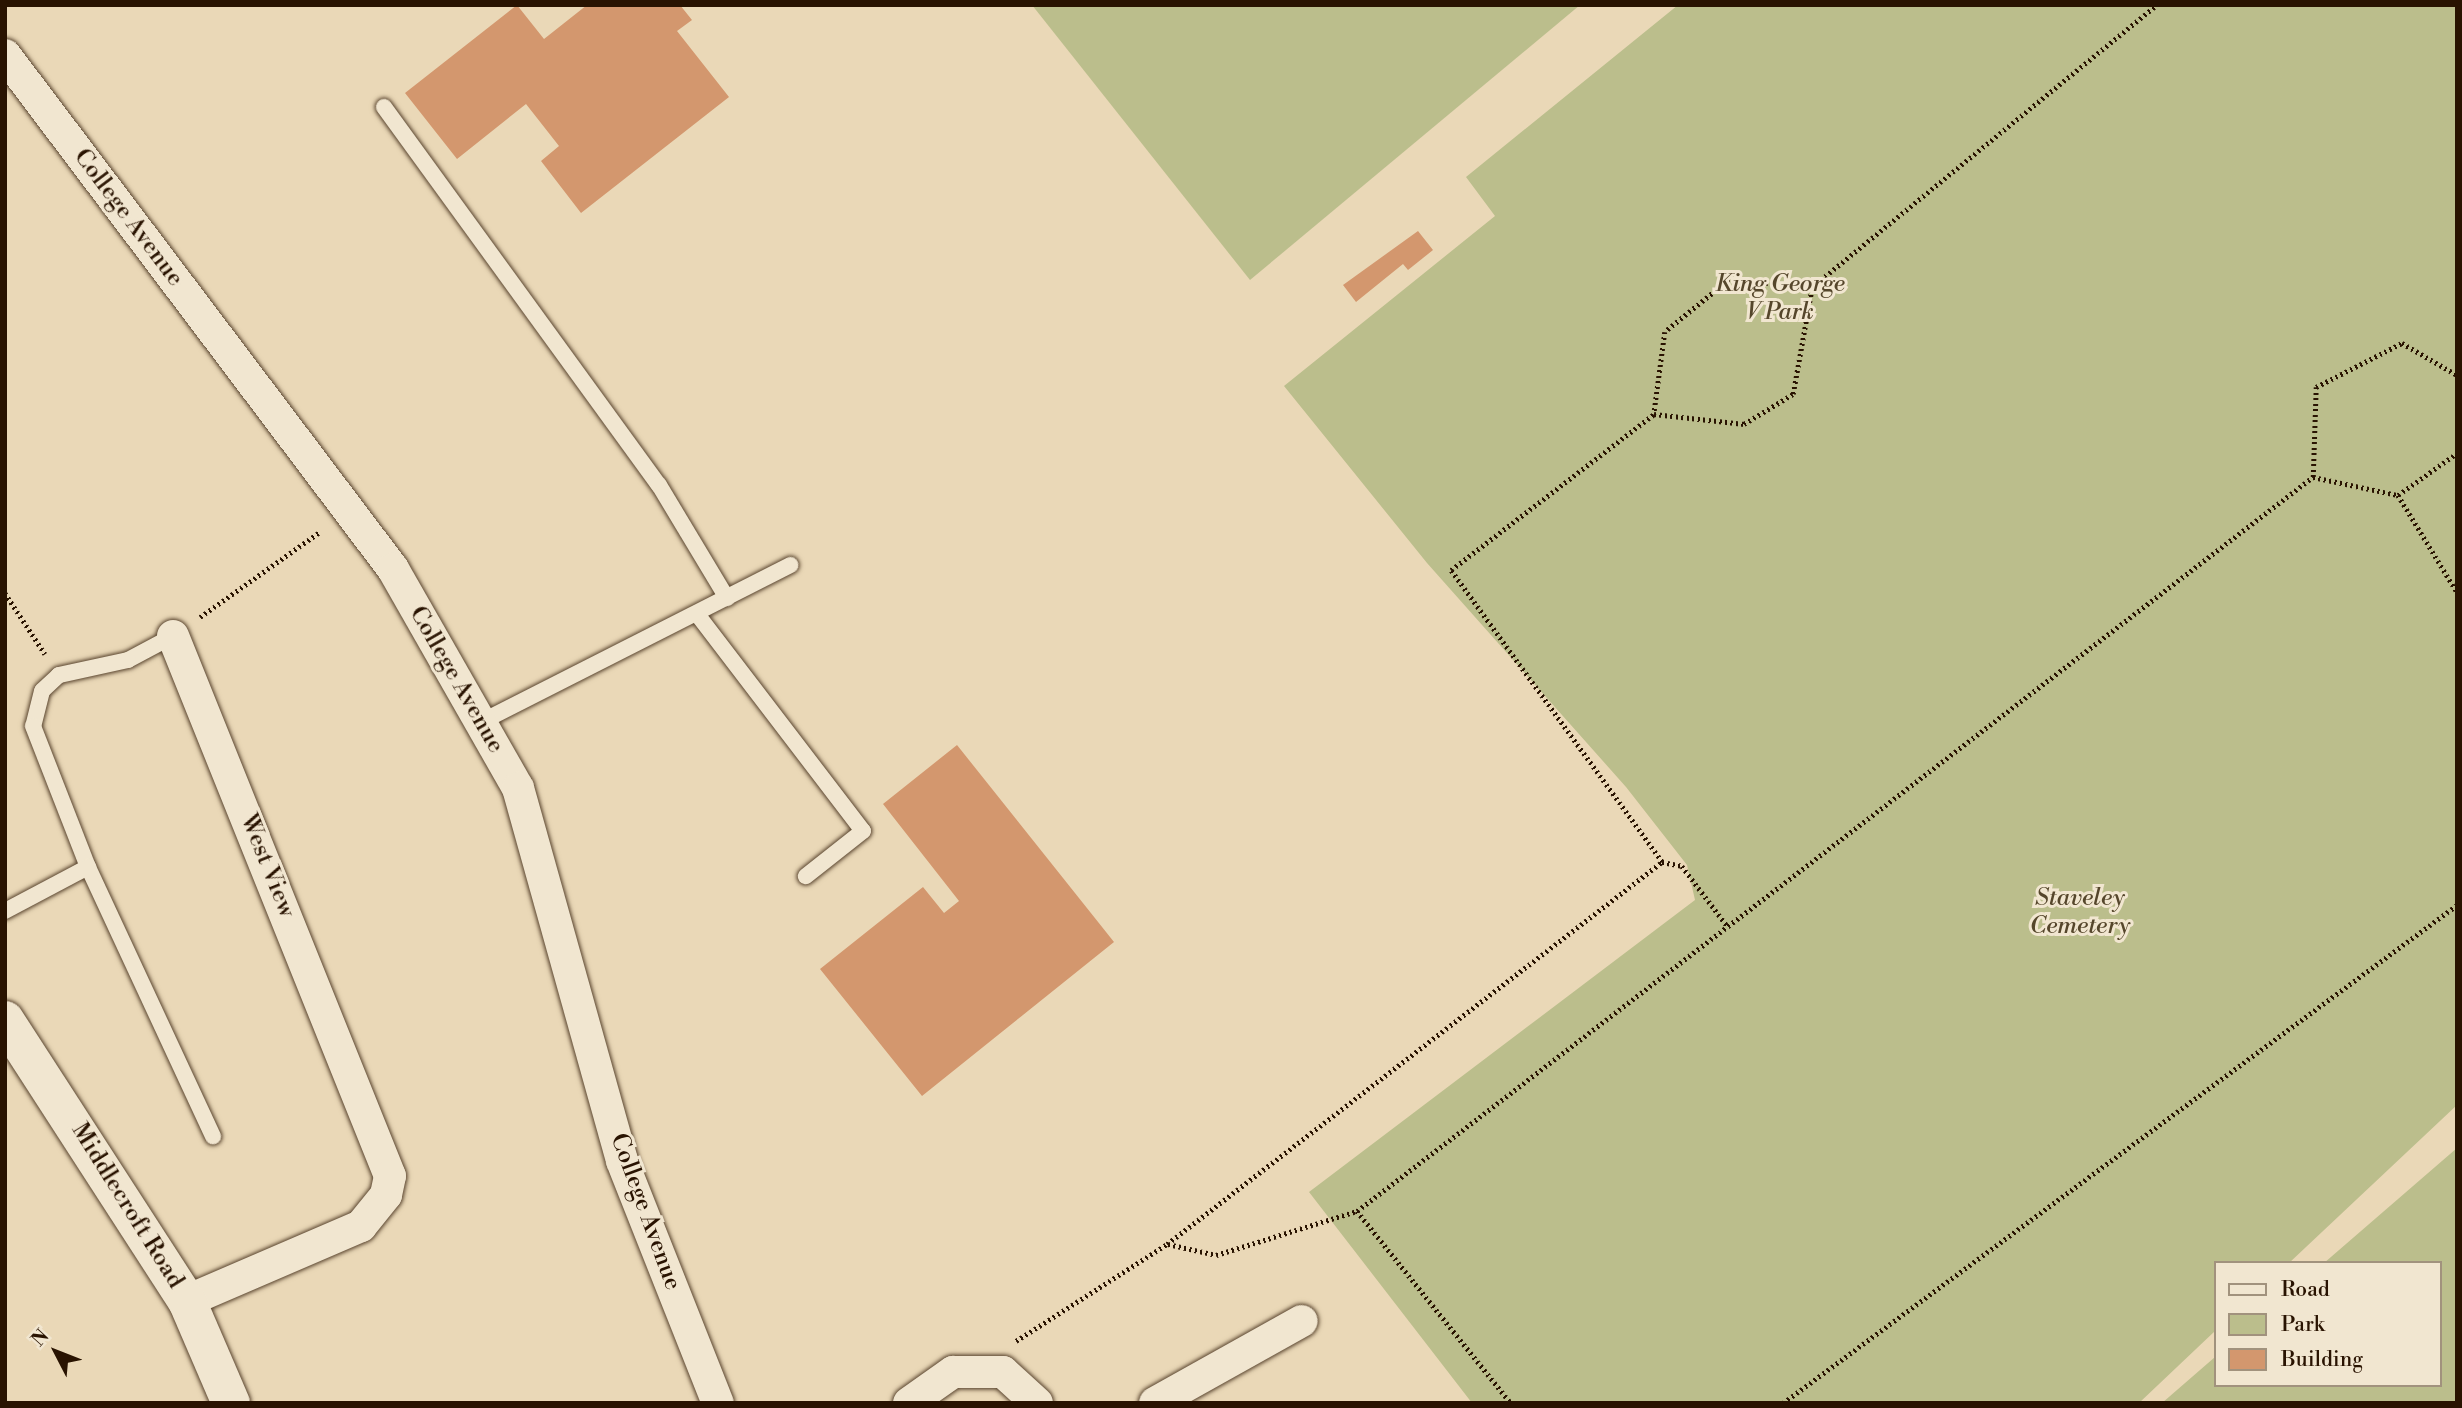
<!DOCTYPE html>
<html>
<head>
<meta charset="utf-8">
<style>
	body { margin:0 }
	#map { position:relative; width:2462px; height:1408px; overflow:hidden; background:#ead8b7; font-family:"Libre Bodoni",serif }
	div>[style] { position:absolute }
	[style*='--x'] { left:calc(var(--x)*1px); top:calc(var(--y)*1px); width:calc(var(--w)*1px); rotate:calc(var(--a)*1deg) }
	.green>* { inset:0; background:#bbbe8c }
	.building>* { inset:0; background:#d3976e }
	.path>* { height:4.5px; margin-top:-2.25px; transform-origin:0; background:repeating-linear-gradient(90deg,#291301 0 2px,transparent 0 5.5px) }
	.roads { filter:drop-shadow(0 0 2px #59442e) drop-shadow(0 0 2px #59442e) }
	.service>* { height:16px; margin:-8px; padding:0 8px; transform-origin:8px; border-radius:8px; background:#f1e6d0 }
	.minor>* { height:32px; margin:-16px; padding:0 16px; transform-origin:16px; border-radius:16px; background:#f1e6d0 }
	.tertiary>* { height:38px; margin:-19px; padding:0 19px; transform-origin:19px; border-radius:19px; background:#f1e6d0 }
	span { translate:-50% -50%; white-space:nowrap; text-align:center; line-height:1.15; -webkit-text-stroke:6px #f1e6d0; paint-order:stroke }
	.street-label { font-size:24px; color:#291301 }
	.park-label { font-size:24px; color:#55462b; font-style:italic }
	.frame { position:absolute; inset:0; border:7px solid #291301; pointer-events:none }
	.legend { position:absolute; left:2214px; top:1261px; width:228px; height:126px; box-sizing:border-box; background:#f1e6d0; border:2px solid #a1927d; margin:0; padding:9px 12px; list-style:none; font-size:21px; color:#291301 }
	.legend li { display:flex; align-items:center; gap:14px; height:35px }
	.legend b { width:35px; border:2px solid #a1927d }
	.north { position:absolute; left:21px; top:1317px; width:70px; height:70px; -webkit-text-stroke:5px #f1e6d0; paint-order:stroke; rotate:312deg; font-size:19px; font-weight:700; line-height:28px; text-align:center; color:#291301 }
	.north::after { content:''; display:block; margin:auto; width:24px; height:32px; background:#291301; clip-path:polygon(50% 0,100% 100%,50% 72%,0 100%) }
</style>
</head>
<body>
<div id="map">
	<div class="green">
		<i style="clip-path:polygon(1032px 5px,1580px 5px,1250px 280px)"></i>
		<i style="clip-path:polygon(1678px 5px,2457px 5px,2457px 1105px,2289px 1263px,2215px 1263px,2215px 1331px,2139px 1403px,1472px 1403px,1309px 1192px,1695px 900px,1687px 865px,1626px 787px,1427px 563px,1284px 386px,1495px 216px,1466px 177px)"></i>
		<i style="clip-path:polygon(2457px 1148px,2457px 1403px,2162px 1403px,2215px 1357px,2215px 1385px,2439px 1385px,2439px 1263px,2324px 1263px)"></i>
	</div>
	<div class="building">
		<i style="clip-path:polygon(517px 5px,544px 39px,587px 5px,680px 5px,692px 20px,677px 31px,729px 97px,581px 213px,541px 161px,559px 146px,526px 104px,457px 159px,405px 93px)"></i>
		<i style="clip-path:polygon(1418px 231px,1433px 250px,1408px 270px,1403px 264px,1356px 302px,1343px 285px)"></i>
		<i style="clip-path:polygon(957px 745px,1114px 942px,922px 1096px,820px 969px,923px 887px,944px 913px,959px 901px,883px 804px)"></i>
	</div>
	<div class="path">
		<i style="--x:1812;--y:287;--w:445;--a:-39.3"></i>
		<i style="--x:2313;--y:477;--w:87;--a:12"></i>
		<i style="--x:2398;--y:495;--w:72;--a:-35.4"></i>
		<i style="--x:2398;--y:495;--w:114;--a:58.7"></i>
		<i style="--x:5;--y:593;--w:73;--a:56.7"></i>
		<i style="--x:200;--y:617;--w:148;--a:-35.4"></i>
		<i style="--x:1662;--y:862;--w:20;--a:11"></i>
		<i style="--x:1682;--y:866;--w:76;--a:53"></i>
		<i style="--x:1357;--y:1211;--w:246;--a:51.3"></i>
		<i style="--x:1168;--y:1244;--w:49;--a:12.9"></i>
		<i style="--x:1216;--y:1255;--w:148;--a:-17.3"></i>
		<i style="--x:1357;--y:1211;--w:1205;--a:-37.52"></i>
		<i style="--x:2313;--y:477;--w:90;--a:-88.1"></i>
		<i style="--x:2316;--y:387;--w:97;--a:-27.1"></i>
		<i style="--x:2402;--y:343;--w:64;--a:30.2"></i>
		<i style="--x:1016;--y:1341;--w:179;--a:-32.7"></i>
		<i style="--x:1167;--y:1244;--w:625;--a:-37.66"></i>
		<i style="--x:1662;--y:862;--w:360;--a:-125.9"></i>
		<i style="--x:1451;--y:570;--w:256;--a:-37.5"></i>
		<i style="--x:1654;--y:414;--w:91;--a:6.3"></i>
		<i style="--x:1744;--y:424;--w:57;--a:-31.5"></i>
		<i style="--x:1793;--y:394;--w:109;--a:-79.9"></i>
		<i style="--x:1812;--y:287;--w:83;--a:-175.2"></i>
		<i style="--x:1729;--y:280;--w:82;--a:140.9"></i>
		<i style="--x:1665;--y:332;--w:83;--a:97.6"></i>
		<i style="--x:1783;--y:1403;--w:838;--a:-36.46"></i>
	</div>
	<div class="roads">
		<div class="service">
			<i style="--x:384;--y:107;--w:467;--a:54"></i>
			<i style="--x:659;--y:485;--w:132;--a:59"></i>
			<i style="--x:697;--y:614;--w:273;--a:52.6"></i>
			<i style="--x:863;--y:831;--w:73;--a:141.7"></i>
			<i style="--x:173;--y:636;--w:51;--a:151.9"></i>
			<i style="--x:128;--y:660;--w:71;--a:167.7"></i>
			<i style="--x:59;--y:675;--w:23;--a:137"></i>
			<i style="--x:42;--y:691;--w:36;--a:104"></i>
			<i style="--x:33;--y:726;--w:151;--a:68.7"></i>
			<i style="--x:88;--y:867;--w:297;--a:65.1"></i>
			<i style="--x:481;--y:722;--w:347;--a:-26.9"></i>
			<i style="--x:5;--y:911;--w:94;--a:-27.9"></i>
		</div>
		<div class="minor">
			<i style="--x:5;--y:55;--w:644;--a:52.95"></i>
			<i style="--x:393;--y:569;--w:252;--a:60.3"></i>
			<i style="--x:518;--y:788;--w:387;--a:74.4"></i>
			<i style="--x:622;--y:1161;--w:260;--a:68.4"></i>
			<i style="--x:173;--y:636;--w:582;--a:68.11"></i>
			<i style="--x:390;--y:1176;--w:19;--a:102"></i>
			<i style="--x:386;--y:1195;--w:40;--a:129"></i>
			<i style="--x:361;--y:1226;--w:189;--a:156.7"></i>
			<i style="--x:909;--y:1403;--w:54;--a:-35.2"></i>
			<i style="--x:953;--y:1372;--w:50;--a:0"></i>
			<i style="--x:1003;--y:1372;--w:46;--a:42.4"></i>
			<i style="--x:1155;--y:1403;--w:168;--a:-29.2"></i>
		</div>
		<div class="tertiary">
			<i style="--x:5;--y:1020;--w:335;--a:57.1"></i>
			<i style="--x:187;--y:1301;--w:111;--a:66.7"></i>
		</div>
	</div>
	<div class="street-label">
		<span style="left:128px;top:218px;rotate:53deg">College Avenue</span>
		<span style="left:456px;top:680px;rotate:60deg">College Avenue</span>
		<span style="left:267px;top:866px;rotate:68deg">West View</span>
		<span style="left:127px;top:1206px;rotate:58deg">Middlecroft Road</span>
		<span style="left:645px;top:1212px;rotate:70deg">College Avenue</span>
	</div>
	<div class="park-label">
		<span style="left:1780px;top:299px">King George<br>V Park</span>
		<span style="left:2080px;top:913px">Staveley<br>Cemetery</span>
	</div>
	<div class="frame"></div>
	<ul class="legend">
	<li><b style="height:9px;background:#f1e6d0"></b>Road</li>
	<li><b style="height:19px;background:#bbbe8c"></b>Park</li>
	<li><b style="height:19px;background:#d3976e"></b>Building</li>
	</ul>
	<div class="north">N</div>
</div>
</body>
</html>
